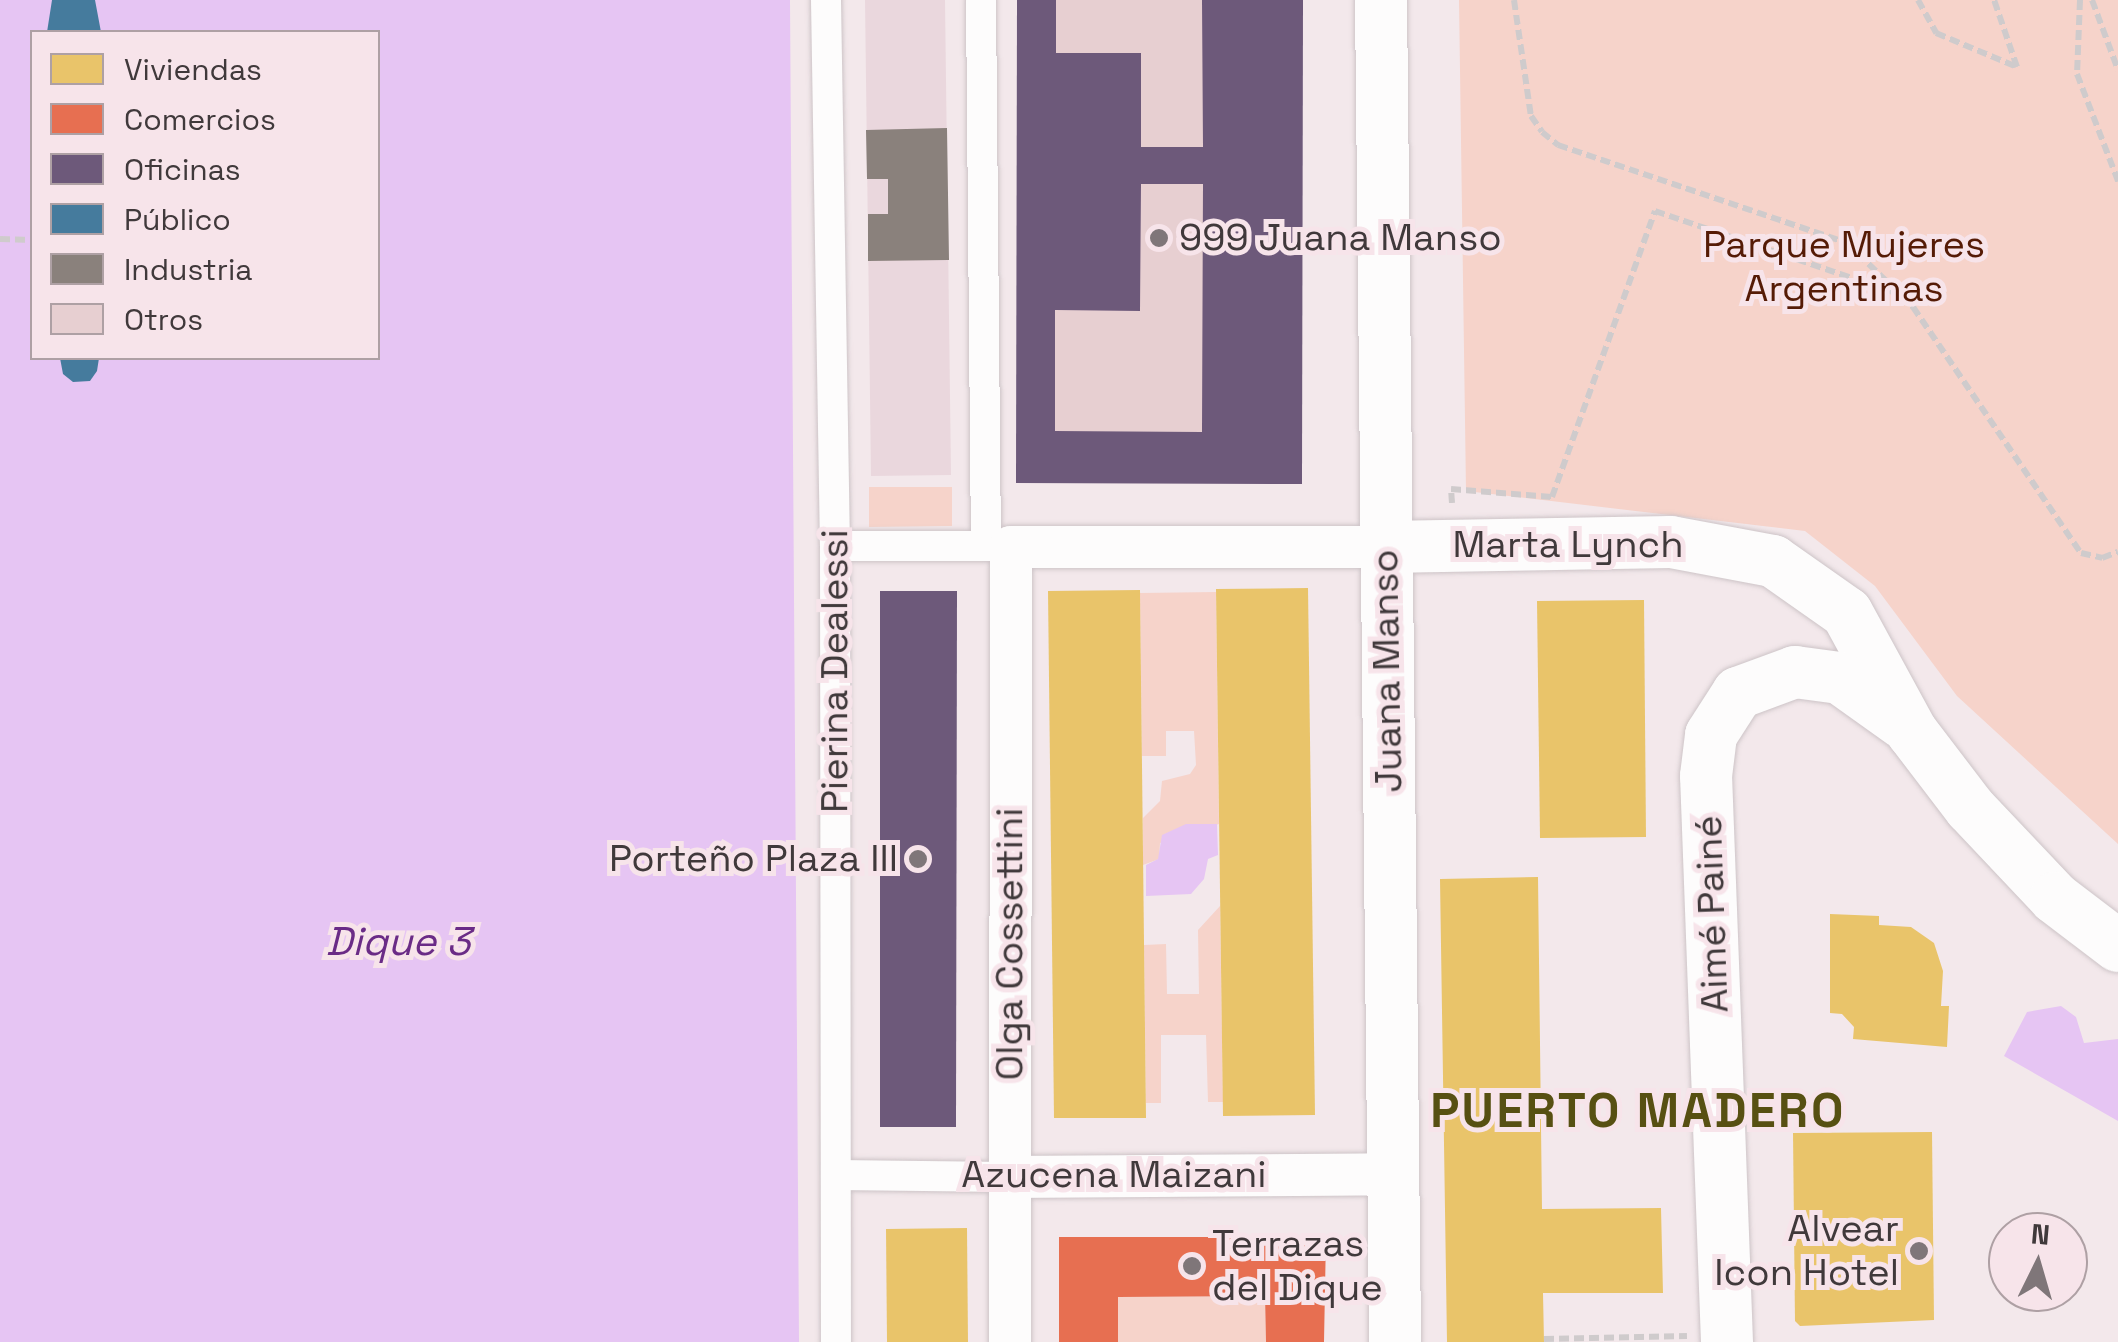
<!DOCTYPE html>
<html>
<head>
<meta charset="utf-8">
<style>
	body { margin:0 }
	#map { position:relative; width:2118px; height:1342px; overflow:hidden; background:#f3e8eb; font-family:"Space Grotesk",sans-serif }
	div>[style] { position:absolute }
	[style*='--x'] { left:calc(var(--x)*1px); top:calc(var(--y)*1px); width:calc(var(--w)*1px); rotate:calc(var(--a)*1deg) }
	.built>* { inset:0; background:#ead7dd }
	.green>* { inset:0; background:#f6d3ca }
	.water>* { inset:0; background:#e6c5f3 }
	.homes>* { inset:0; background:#e9c46a }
	.shops>* { inset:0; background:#e76f51 }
	.offices>* { inset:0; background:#6d597a }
	.public>* { inset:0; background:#457b9d }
	.industry>* { inset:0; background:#8a817c }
	.building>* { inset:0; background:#e7cfd1 }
	.path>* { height:6px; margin-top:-3px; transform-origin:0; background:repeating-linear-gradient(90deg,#cfcbcc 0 10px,transparent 0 15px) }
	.roads { filter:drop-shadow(0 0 2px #cdc4c7) drop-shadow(0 0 2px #cdc4c7) }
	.pedestrian>* { height:30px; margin:-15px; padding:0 15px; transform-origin:15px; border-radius:15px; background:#fdfcfc }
	.minor>* { height:42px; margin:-21px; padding:0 21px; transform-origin:21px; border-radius:21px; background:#fdfcfc }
	.tertiary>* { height:52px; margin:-26px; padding:0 26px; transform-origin:26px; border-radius:26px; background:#fdfcfc }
	.dots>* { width:28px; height:28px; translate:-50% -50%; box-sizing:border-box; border:5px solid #f7e4ea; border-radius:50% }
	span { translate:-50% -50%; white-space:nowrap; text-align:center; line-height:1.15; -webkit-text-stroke:10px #f7e4ea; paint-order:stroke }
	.poi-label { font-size:38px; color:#40393b }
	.left { translate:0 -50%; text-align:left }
	.right { translate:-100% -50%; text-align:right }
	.park-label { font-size:38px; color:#551b06 }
	.street-label { font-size:38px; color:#40393b }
	.water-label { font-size:40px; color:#6a2b86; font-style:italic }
	.district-label { font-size:48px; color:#575012; font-weight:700; letter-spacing:2.5px }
	.legend { position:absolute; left:30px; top:30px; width:350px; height:330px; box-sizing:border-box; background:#f7e4ea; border:2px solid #aea0a4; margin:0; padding:12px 18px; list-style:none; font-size:30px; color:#40393b }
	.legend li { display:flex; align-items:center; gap:20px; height:50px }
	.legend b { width:50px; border:2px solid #aea0a4 }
	.north { position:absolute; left:1988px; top:1212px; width:100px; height:100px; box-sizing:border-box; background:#f7e4ea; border:2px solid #aea0a4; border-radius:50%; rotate:5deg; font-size:28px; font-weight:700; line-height:40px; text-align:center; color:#40393b }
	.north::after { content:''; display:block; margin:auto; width:35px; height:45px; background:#7f7679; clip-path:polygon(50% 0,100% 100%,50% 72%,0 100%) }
</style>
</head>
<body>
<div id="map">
	<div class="built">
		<i style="clip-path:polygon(865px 0,945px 0,951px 475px,871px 476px)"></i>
	</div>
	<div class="green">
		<i style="clip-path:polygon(1459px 0,2118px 0,2118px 844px,1957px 696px,1875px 586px,1805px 531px,1466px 491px)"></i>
		<i style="clip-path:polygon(952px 487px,952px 526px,869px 527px,869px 487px)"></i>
		<i style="clip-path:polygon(1216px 592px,1219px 824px,1160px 843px,1159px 859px,1143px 865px,1143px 818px,1160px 801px,1162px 781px,1190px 774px,1196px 765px,1194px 731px,1166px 731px,1166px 756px,1142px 756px,1140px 593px)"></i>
		<i style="clip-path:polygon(1220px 906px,1223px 1102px,1208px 1102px,1206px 1035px,1161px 1035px,1161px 1103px,1146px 1103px,1144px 945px,1166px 944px,1167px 994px,1199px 994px,1198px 930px)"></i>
		<i style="clip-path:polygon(1265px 1296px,1266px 1342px,1118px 1342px,1118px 1297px)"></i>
	</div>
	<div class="water">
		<i style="clip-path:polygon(evenodd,0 0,790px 0,799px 1342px,0 1342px,0 0,32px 32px,378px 32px,378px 358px,32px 358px,32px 32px)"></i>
		<i style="clip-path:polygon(1186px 824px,1217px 824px,1218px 855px,1208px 859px,1204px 879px,1191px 894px,1146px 896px,1146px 865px,1158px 859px,1162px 835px)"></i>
		<i style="clip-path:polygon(2061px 1006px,2076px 1017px,2084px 1043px,2118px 1039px,2118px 1121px,2004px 1056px,2027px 1012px)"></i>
	</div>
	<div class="homes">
		<i style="clip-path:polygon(1308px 588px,1315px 1115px,1223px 1116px,1216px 589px)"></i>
		<i style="clip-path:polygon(1140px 590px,1146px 1118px,1054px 1118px,1048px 591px)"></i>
		<i style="clip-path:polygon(1644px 600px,1646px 837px,1540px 838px,1537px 601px)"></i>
		<i style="clip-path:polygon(1538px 877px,1542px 1209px,1661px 1208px,1663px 1293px,1543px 1293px,1544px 1342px,1447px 1342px,1440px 879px)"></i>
		<i style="clip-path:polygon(1830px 914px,1879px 916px,1879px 925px,1911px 927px,1934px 943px,1943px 971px,1941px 1006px,1949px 1006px,1947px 1047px,1853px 1039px,1854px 1027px,1842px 1014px,1830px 1013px)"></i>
		<i style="clip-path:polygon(1932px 1132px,1934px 1320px,1800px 1326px,1795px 1321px,1793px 1133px)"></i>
		<i style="clip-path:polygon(967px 1228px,968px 1342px,887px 1342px,886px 1229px)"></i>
	</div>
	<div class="shops">
		<i style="clip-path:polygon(1059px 1237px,1326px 1237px,1324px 1342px,1266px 1342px,1265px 1296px,1118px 1297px,1118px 1342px,1059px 1342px)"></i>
	</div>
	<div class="offices">
		<i style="clip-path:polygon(1017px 0,1303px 0,1302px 484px,1016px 483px)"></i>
		<i style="clip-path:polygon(880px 591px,957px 591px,956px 1127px,880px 1127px)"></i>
	</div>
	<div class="public">
		<i style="clip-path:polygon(52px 0,95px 0,101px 32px,47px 32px)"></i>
		<i style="clip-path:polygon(60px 358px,99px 358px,97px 371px,90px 381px,73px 382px,63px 374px)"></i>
	</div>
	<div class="industry">
		<i style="clip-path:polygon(947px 128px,949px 260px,868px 261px,868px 214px,888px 214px,888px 179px,867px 179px,866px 130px)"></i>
	</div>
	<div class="building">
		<i style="clip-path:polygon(1056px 0,1202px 0,1203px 147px,1141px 147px,1141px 53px,1056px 53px)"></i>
		<i style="clip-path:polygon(1141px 184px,1203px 184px,1202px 432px,1055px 431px,1055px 310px,1140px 311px)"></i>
	</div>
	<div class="path">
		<i style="--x:1514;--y:0;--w:117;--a:81.7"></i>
		<i style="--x:1531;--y:116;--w:19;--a:55"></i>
		<i style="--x:1542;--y:132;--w:21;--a:39"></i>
		<i style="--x:1558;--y:145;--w:305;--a:18.7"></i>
		<i style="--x:1847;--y:243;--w:92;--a:44.1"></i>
		<i style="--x:1913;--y:307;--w:298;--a:55.7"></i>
		<i style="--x:2081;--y:553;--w:22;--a:13"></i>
		<i style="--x:2102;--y:558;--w:17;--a:-21"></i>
		<i style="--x:1918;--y:0;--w:38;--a:61"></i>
		<i style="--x:1936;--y:33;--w:88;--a:22.8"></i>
		<i style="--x:2017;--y:67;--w:71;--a:-108.9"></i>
		<i style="--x:2080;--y:0;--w:74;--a:92.3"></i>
		<i style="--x:2077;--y:74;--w:115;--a:69"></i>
		<i style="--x:2092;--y:0;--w:75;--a:69.6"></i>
		<i style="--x:0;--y:239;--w:32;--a:2"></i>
		<i style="--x:1452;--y:503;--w:14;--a:-94"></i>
		<i style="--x:1451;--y:489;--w:101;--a:4.5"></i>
		<i style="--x:1552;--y:497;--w:304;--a:-70.2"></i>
		<i style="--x:1655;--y:211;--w:258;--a:18.8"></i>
		<i style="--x:1544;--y:1339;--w:143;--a:-1.2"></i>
	</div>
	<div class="roads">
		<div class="pedestrian">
			<i style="--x:826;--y:0;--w:546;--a:89.06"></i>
			<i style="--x:835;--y:546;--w:796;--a:89.93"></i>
			<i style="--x:981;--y:0;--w:546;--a:89.48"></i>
			<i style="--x:835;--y:546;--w:167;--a:0"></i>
			<i style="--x:836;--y:1175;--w:173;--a:0.7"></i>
		</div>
		<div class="minor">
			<i style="--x:1009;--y:1177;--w:384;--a:-0.4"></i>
			<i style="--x:1010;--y:1342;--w:795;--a:-89.93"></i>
			<i style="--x:1011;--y:547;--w:374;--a:0"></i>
		</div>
		<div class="tertiary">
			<i style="--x:1381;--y:0;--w:1342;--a:89.4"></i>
			<i style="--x:1385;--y:547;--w:286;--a:-1"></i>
			<i style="--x:1671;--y:542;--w:104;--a:10.6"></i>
			<i style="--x:1773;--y:561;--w:90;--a:35.1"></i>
			<i style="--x:1847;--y:613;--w:136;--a:61.4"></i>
			<i style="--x:1912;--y:732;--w:96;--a:52.7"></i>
			<i style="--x:1970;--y:808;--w:124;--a:46.6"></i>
			<i style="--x:2055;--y:898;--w:79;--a:37.3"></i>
			<i style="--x:1727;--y:1342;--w:566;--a:-92.12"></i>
			<i style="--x:1706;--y:776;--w:41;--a:-83"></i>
			<i style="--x:1711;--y:735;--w:50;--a:-57.3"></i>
			<i style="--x:1738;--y:693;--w:61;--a:-20.2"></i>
			<i style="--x:1795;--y:672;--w:45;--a:7.6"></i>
			<i style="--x:1840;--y:678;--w:77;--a:35.5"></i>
		</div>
	</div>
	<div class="dots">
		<i style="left:1159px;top:238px;background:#7f7679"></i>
		<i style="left:918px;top:859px;background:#7f7679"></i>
		<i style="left:1919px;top:1251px;background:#7f7679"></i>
		<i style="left:1192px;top:1266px;background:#7f7679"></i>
	</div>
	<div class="poi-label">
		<span class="left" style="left:1179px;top:238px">999 Juana Manso</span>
		<span class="right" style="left:898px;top:859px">Porteño Plaza III</span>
		<span class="right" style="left:1899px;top:1251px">Alvear<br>Icon Hotel</span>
		<span class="left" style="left:1212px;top:1266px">Terrazas<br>del Dique</span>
	</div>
	<div class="park-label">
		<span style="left:1844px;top:267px">Parque Mujeres<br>Argentinas</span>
	</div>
	<div class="street-label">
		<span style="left:1568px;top:545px">Marta Lynch</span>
		<span style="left:835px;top:671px;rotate:-90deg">Pierina Dealessi</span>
		<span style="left:1387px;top:671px;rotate:-91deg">Juana Manso</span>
		<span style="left:1712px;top:914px;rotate:-92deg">Aimé Painé</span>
		<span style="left:1010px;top:944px;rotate:-90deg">Olga Cossettini</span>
		<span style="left:1114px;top:1175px">Azucena Maizani</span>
	</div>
	<div class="water-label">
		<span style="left:398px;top:942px">Dique 3</span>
	</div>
	<div class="district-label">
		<span style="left:1638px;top:1111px">PUERTO MADERO</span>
	</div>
	<ul class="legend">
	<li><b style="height:28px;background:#e9c46a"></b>Viviendas</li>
	<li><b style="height:28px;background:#e76f51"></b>Comercios</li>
	<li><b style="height:28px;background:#6d597a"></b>Oficinas</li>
	<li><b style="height:28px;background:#457b9d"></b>Público</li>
	<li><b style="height:28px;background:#8a817c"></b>Industria</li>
	<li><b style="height:28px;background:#e7cfd1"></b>Otros</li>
	</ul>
	<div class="north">N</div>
</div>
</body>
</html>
